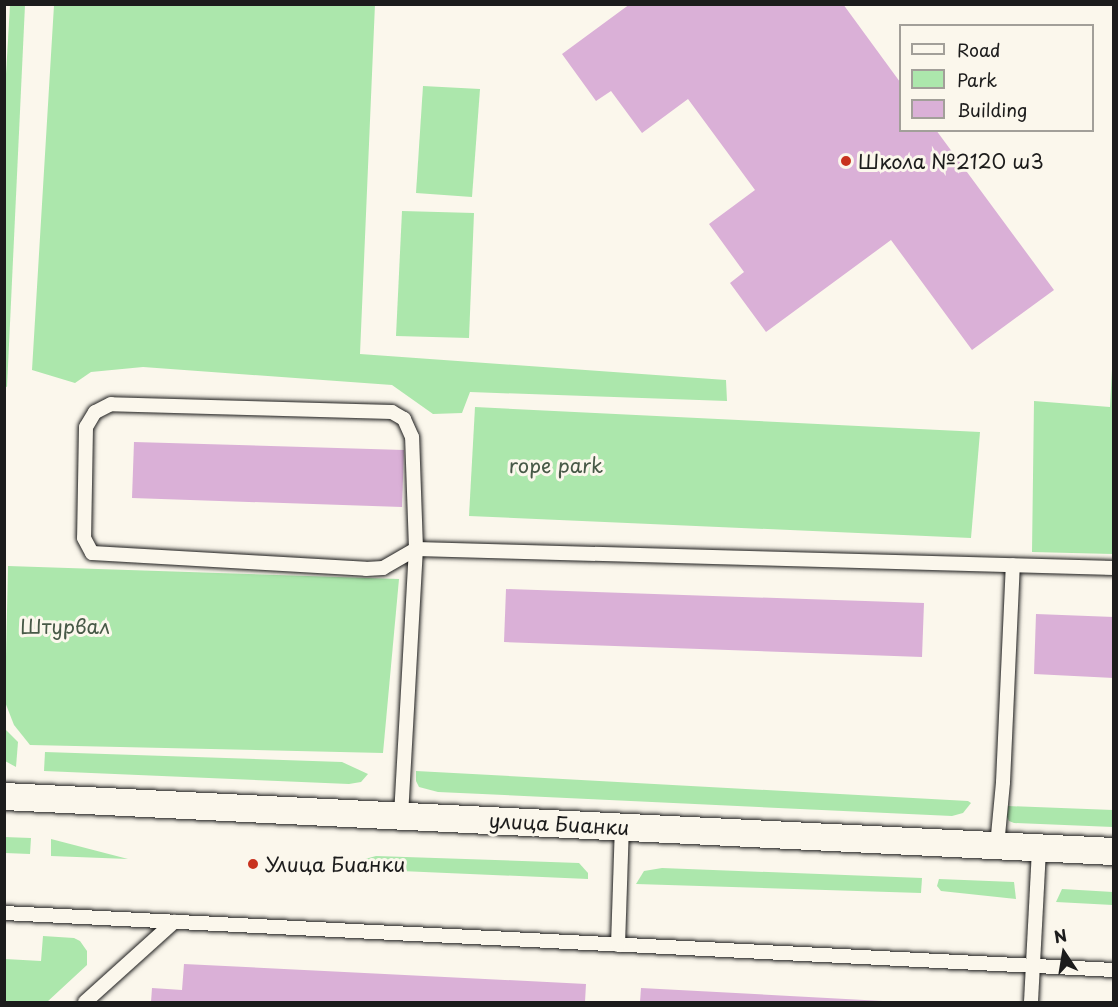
<!DOCTYPE html>
<html>
<head>
<meta charset="utf-8">
<style>
	body { margin:0 }
	#map { position:relative; width:1118px; height:1007px; overflow:hidden; background:#fbf7ec; font-family:"Playpen Sans",sans-serif }
	div>[style] { position:absolute }
	[style*='--x'] { left:calc(var(--x)*1px); top:calc(var(--y)*1px); width:calc(var(--w)*1px); rotate:calc(var(--a)*1deg) }
	.green>* { inset:0; background:#ace7ac }
	.building>* { inset:0; background:#dab0d7 }
	.roads { filter:drop-shadow(0 0 2px #1c1c1c) drop-shadow(0 0 2px #1c1c1c) }
	.service>* { height:14px; margin:-7px; padding:0 7px; transform-origin:7px; border-radius:7px; background:#fbf7ec }
	.minor>* { height:27px; margin:-13.5px; padding:0 13.5px; transform-origin:13.5px; border-radius:13.5px; background:#fbf7ec }
	.dots>* { width:16px; height:16px; translate:-50% -50%; box-sizing:border-box; border:3px solid #fbf7ec; border-radius:50% }
	span { translate:-50% -50%; white-space:nowrap; text-align:center; line-height:1.15; -webkit-text-stroke:6px #fbf7ec; paint-order:stroke }
	.poi-label { font-size:20px; color:#1c1c1c }
	.left { translate:0 -50%; text-align:left }
	.park-label { font-size:20px; color:#475947 }
	.street-label { font-size:20px; color:#1c1c1c }
	.frame { position:absolute; inset:0; border:6px solid #1c1c1c; pointer-events:none }
	.legend { position:absolute; left:899px; top:24px; width:195px; height:108px; box-sizing:border-box; background:#fbf7ec; border:2px solid #a29f99; margin:0; padding:8px 10px; list-style:none; font-size:18px; color:#1c1c1c }
	.legend li { display:flex; align-items:center; gap:12px; height:30px }
	.legend b { width:30px; border:2px solid #a29f99 }
	.north { position:absolute; left:1034px; top:923px; width:60px; height:60px; -webkit-text-stroke:4px #fbf7ec; paint-order:stroke; rotate:348deg; font-size:16px; font-weight:700; line-height:24px; text-align:center; color:#1c1c1c }
	.north::after { content:''; display:block; margin:auto; width:21px; height:27px; background:#1c1c1c; clip-path:polygon(50% 0,100% 100%,50% 72%,0 100%) }
</style>
</head>
<body>
<div id="map">
	<div class="green">
		<i style="clip-path:polygon(375px 4px,360px 354px,726px 380px,727px 401px,470px 392px,462px 413px,433px 414px,392px 385px,143px 367px,91px 372px,75px 383px,32px 370px,54px 5px)"></i>
		<i style="clip-path:polygon(10px 5px,25px 5px,7px 387px,4px 386px,4px 109px)"></i>
		<i style="clip-path:polygon(423px 86px,480px 89px,472px 197px,416px 193px)"></i>
		<i style="clip-path:polygon(402px 211px,474px 213px,469px 338px,396px 336px)"></i>
		<i style="clip-path:polygon(1113px 350px,1113px 554px,1032px 552px,1034px 401px,1110px 407px)"></i>
		<i style="clip-path:polygon(475px 407px,980px 432px,971px 538px,469px 516px)"></i>
		<i style="clip-path:polygon(8px 566px,399px 579px,383px 753px,30px 745px,14px 725px,5px 702px)"></i>
		<i style="clip-path:polygon(5px 729px,18px 742px,16px 767px,5px 761px)"></i>
		<i style="clip-path:polygon(45px 752px,342px 762px,368px 774px,361px 782px,349px 784px,44px 771px)"></i>
		<i style="clip-path:polygon(416px 771px,968px 801px,971px 803px,963px 813px,952px 816px,438px 792px,419px 787px,416px 781px)"></i>
		<i style="clip-path:polygon(1008px 806px,1113px 810px,1113px 827px,1014px 823px,1009px 821px,1007px 817px)"></i>
		<i style="clip-path:polygon(4px 837px,31px 838px,30px 854px,5px 853px)"></i>
		<i style="clip-path:polygon(51px 839px,128px 859px,51px 856px)"></i>
		<i style="clip-path:polygon(376px 856px,579px 863px,588px 873px,588px 879px,332px 868px)"></i>
		<i style="clip-path:polygon(662px 868px,922px 878px,921px 893px,636px 884px,644px 871px)"></i>
		<i style="clip-path:polygon(939px 879px,1014px 882px,1016px 899px,941px 891px,937px 886px)"></i>
		<i style="clip-path:polygon(1062px 889px,1113px 892px,1113px 905px,1056px 902px)"></i>
		<i style="clip-path:polygon(43px 936px,74px 938px,80px 941px,87px 951px,87px 965px,47px 1002px,5px 1002px,5px 959px,41px 961px)"></i>
	</div>
	<div class="building">
		<i style="clip-path:polygon(630px 4px,843px 4px,900px 82px,900px 130px,936px 130px,1054px 290px,972px 350px,891px 240px,766px 332px,730px 283px,744px 272px,709px 224px,755px 190px,688px 99px,642px 133px,611px 91px,596px 101px,562px 54px)"></i>
		<i style="clip-path:polygon(134px 442px,404px 450px,402px 507px,132px 498px)"></i>
		<i style="clip-path:polygon(506px 589px,924px 603px,922px 657px,504px 642px)"></i>
		<i style="clip-path:polygon(1036px 614px,1114px 617px,1114px 678px,1034px 674px)"></i>
		<i style="clip-path:polygon(184px 964px,586px 984px,585px 1002px,151px 1002px,152px 988px,182px 990px)"></i>
		<i style="clip-path:polygon(641px 988px,883px 1001px,883px 1002px,640px 1002px)"></i>
	</div>
	<div class="roads">
		<div class="service">
			<i style="--x:401;--y:816;--w:267;--a:-86.8"></i>
			<i style="--x:416;--y:549;--w:112;--a:-92"></i>
			<i style="--x:412;--y:437;--w:20;--a:-114"></i>
			<i style="--x:404;--y:419;--w:14;--a:-150"></i>
			<i style="--x:392;--y:412;--w:281;--a:-178.4"></i>
			<i style="--x:111;--y:404;--w:18;--a:153"></i>
			<i style="--x:95;--y:412;--w:17;--a:121"></i>
			<i style="--x:86;--y:427;--w:111;--a:91"></i>
			<i style="--x:84;--y:538;--w:17;--a:62"></i>
			<i style="--x:92;--y:553;--w:274;--a:3.3"></i>
			<i style="--x:366;--y:569;--w:17;--a:-3"></i>
			<i style="--x:383;--y:568;--w:38;--a:-30"></i>
			<i style="--x:416;--y:549;--w:698;--a:1.56"></i>
			<i style="--x:997;--y:846;--w:64;--a:-84.6"></i>
			<i style="--x:1003;--y:782;--w:217;--a:-87.4"></i>
			<i style="--x:4;--y:913;--w:1111;--a:2.94"></i>
			<i style="--x:618;--y:945;--w:118;--a:-88.1"></i>
			<i style="--x:85;--y:1002;--w:120;--a:-42"></i>
			<i style="--x:1031;--y:1002;--w:155;--a:-87"></i>
		</div>
		<div class="minor">
			<i style="--x:4;--y:796;--w:1111;--a:2.84"></i>
		</div>
	</div>
	<div class="dots">
		<i style="left:846px;top:161px;background:#c8321e"></i>
		<i style="left:253px;top:864px;background:#c8321e"></i>
	</div>
	<div class="poi-label">
		<span class="left" style="left:858px;top:161px">Школа №2120 ш3</span>
		<span class="left" style="left:265px;top:864px">Улица Бианки</span>
	</div>
	<div class="park-label">
		<span style="left:556px;top:465px">rope park</span>
		<span style="left:65px;top:626px">Штурвал</span>
	</div>
	<div class="street-label">
		<span style="left:559px;top:824px;rotate:3deg">улица Бианки</span>
	</div>
	<div class="frame"></div>
	<ul class="legend">
	<li><b style="height:8px;background:#fbf7ec"></b>Road</li>
	<li><b style="height:16px;background:#ace7ac"></b>Park</li>
	<li><b style="height:16px;background:#dab0d7"></b>Building</li>
	</ul>
	<div class="north">N</div>
</div>
</body>
</html>
